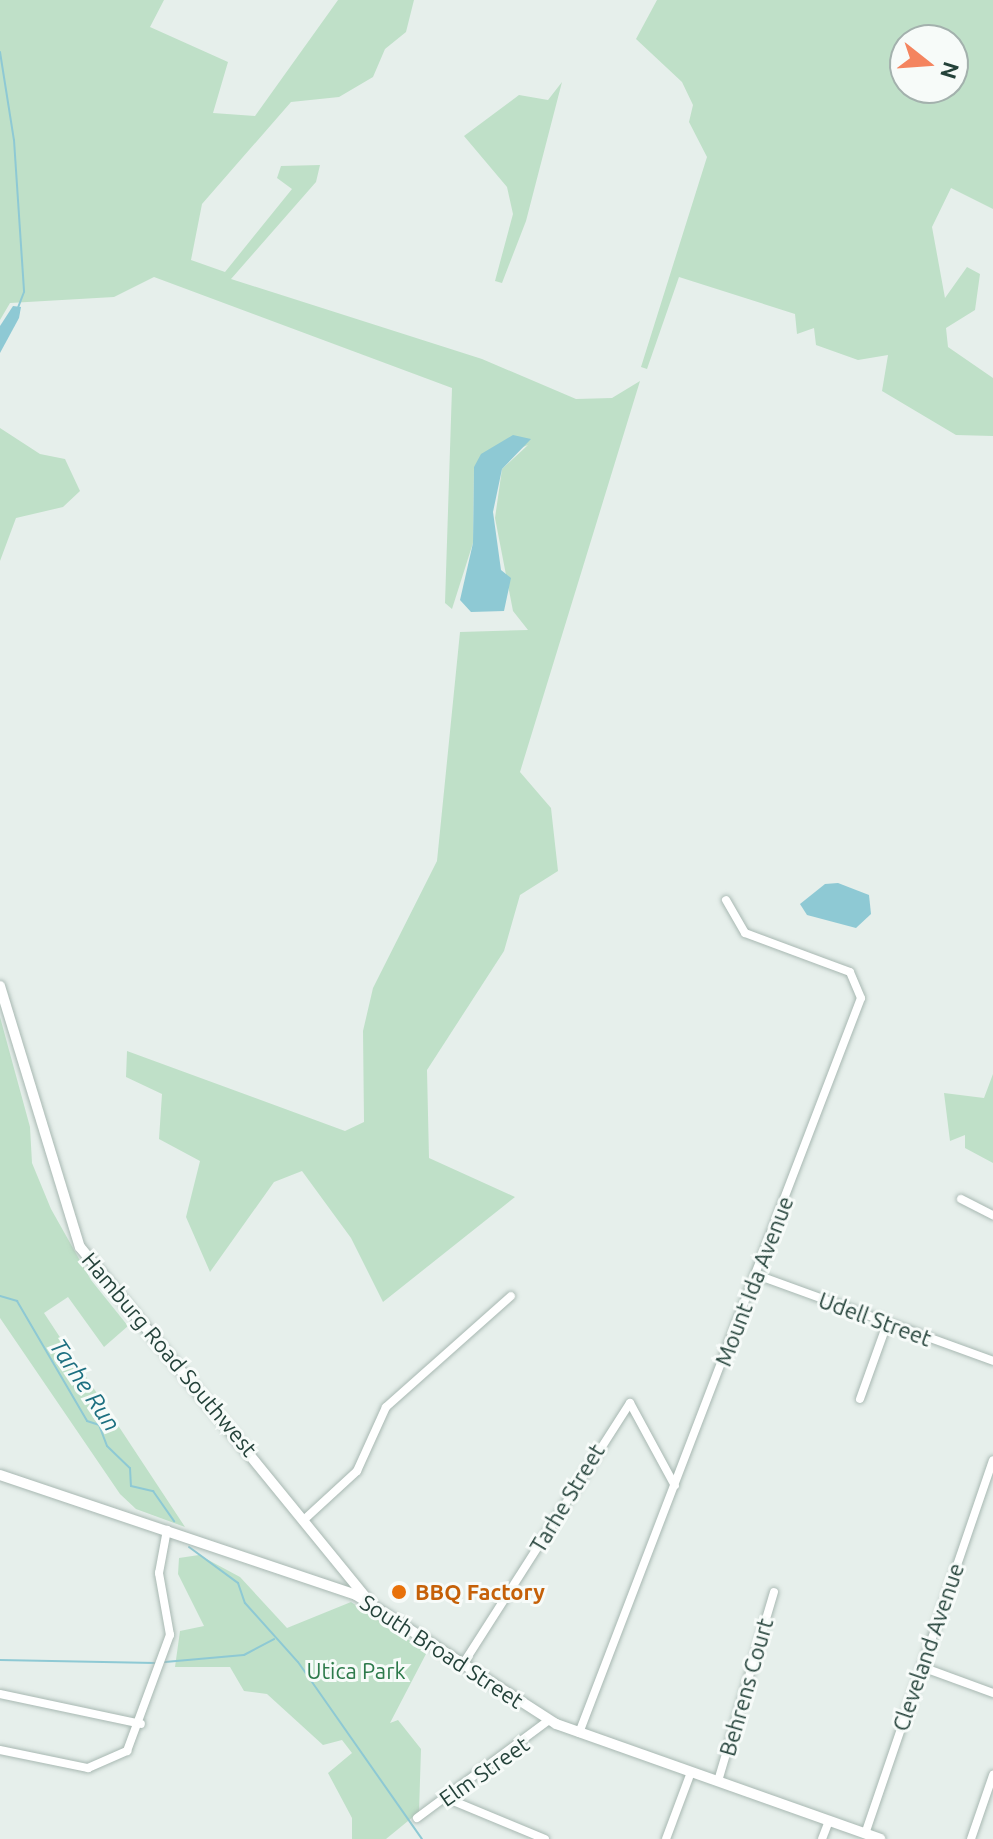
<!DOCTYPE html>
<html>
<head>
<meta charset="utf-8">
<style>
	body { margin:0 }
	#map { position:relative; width:993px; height:1839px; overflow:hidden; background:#e6efeb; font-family:Ubuntu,sans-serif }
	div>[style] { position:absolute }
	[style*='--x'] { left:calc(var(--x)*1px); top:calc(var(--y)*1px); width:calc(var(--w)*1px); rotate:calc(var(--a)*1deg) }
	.green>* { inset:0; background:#bfe0c8 }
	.water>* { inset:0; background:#8ec9d4 }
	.stream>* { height:2px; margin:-1px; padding:0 1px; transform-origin:1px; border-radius:1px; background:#8ec9d4 }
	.roads { filter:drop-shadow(0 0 2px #a8b8b2) drop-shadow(0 0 2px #a8b8b2) }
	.minor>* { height:8px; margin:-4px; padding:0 4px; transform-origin:4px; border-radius:4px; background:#fff }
	.tertiary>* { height:10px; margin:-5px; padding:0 5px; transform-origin:5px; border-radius:5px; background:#fff }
	.dots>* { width:22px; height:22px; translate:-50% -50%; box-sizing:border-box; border:4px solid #f7fbf9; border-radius:50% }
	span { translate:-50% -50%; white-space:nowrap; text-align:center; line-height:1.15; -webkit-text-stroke:6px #f7fbf9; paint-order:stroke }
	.street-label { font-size:22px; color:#24423a }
	.food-label { font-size:22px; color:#c56008; font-weight:700 }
	.left { translate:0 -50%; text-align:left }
	.park-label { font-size:22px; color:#2d7a4b }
	.water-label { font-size:24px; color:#1c6f80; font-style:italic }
	.north { position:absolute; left:889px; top:24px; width:80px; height:80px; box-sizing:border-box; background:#f7fbf9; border:2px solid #a3b1ad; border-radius:50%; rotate:107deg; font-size:22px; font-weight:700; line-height:32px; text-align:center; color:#24423a }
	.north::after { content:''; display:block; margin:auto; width:28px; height:36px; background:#f4845f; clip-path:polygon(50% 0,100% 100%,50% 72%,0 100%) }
</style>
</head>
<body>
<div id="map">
	<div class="green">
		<i style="clip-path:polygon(0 0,164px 0,150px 27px,228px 62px,213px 113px,255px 116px,338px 0,414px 0,406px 32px,385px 49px,373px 77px,339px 97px,291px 102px,202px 204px,191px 260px,225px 272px,292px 189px,277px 178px,281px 166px,320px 165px,316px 182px,231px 279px,482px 359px,576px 399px,612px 398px,640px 381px,520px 772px,551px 808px,558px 871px,520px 895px,504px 951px,427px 1070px,429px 1158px,515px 1197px,383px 1302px,351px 1238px,302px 1171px,274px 1182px,210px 1272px,186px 1217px,200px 1161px,159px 1139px,162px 1094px,126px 1077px,127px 1051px,345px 1131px,364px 1122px,363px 1031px,373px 988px,437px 861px,460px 632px,528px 630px,513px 611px,495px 518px,502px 469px,528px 445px,474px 467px,473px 543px,452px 609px,445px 603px,452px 388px,154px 277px,114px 297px,10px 303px,0 320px)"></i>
		<i style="clip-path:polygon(evenodd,657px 0,993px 0,993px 209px,951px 188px,932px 227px,945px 298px,967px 267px,980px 274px,975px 310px,946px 328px,948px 347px,993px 378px,993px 436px,956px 435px,882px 391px,888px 355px,858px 360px,816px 345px,814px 328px,797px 334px,795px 314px,679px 277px,647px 369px,641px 367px,707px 157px,689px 122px,693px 105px,682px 82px,636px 39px,657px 0,905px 40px,953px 40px,953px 88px,905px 88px,905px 40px)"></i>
		<i style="clip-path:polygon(562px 82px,526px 221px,502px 283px,495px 281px,513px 214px,507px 187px,464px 136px,519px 95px,548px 100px)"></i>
		<i style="clip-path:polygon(0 428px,40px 454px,65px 459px,80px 491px,63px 507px,16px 518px,0 561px)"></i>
		<i style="clip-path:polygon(0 1017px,30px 1127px,32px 1163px,51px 1209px,91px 1280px,128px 1326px,104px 1347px,68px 1297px,44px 1313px,185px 1527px,136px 1509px,120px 1494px,0 1318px)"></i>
		<i style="clip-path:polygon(993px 1074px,993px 1163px,965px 1148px,965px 1135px,950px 1141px,944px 1093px,984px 1098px)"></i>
		<i style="clip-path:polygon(199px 1555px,240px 1577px,287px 1628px,351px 1602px,427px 1652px,390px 1723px,398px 1720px,421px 1749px,419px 1812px,386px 1839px,352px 1839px,352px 1818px,328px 1773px,352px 1753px,342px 1740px,323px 1745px,267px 1694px,244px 1691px,230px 1667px,175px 1667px,180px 1631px,204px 1626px,178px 1574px,179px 1558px)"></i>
	</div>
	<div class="water">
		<i style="clip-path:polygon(13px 306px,21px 307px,19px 318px,0 353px,0 326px)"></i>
		<i style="clip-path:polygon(513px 435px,531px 439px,502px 469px,493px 512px,501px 570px,511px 578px,504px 611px,471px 612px,460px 600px,473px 543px,474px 467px,481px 454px)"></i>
		<i style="clip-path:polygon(838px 883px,869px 895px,871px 914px,856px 928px,807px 915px,800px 904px,825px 884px)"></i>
	</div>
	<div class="stream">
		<i style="--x:0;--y:52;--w:89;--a:81"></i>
		<i style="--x:14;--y:140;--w:152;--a:86.2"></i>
		<i style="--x:24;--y:292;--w:17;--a:111"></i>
		<i style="--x:0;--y:1296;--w:18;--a:16"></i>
		<i style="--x:17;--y:1301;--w:139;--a:59.7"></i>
		<i style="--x:87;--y:1421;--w:13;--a:18"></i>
		<i style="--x:99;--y:1425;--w:22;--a:69"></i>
		<i style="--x:107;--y:1446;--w:32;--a:44"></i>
		<i style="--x:130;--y:1468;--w:18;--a:87"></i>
		<i style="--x:131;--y:1486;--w:23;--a:13"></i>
		<i style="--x:153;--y:1491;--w:37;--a:55"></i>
		<i style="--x:189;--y:1547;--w:61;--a:36.3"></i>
		<i style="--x:238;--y:1583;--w:21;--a:71"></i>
		<i style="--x:245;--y:1603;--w:79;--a:48.1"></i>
		<i style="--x:298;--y:1662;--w:216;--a:55"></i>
		<i style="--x:0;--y:1660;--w:155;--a:1.1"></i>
		<i style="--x:165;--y:1662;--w:79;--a:-5.1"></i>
		<i style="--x:244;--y:1655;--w:34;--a:-28"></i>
	</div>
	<div class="roads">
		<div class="minor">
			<i style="--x:961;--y:1199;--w:36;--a:27"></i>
			<i style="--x:757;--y:1275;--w:251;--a:20"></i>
			<i style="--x:860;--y:1399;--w:80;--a:-70.2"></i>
			<i style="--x:307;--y:1517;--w:68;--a:-42.6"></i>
			<i style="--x:357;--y:1471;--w:70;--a:-65.6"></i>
			<i style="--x:386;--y:1407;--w:167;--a:-41.6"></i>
			<i style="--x:463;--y:1664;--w:310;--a:-57.4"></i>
			<i style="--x:630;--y:1403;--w:94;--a:61.5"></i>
			<i style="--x:922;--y:1667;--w:76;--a:20.1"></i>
			<i style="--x:0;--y:1694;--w:144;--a:12"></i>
			<i style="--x:579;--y:1733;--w:787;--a:-69.01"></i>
			<i style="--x:861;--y:998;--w:28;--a:-113"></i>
			<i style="--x:850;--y:972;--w:112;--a:-159.6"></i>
			<i style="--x:745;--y:933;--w:38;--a:-120"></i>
			<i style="--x:0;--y:1750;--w:90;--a:11.6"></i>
			<i style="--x:88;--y:1768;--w:43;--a:-23.6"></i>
			<i style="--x:127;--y:1751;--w:124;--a:-69.7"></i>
			<i style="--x:170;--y:1635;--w:63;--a:-100.1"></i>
			<i style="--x:159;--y:1573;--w:44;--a:-79.5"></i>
			<i style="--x:718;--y:1781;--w:197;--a:-73.5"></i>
			<i style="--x:446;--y:1798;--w:107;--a:22.5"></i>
			<i style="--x:417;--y:1818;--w:164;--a:-36.6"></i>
			<i style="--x:865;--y:1834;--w:395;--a:-71.1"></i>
			<i style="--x:666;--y:1839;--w:72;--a:-69.5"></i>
			<i style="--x:822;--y:1839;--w:19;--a:-69"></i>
			<i style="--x:971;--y:1839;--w:68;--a:-71"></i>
		</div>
		<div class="tertiary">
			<i style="--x:0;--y:986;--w:273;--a:73"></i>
			<i style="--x:80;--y:1247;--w:456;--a:50.8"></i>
			<i style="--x:0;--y:1475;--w:376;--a:18.6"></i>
			<i style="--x:356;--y:1595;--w:238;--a:32.8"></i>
			<i style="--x:556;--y:1724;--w:344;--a:19.5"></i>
		</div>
	</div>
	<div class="dots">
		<i style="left:399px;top:1592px;background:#e8710a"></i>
	</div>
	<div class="street-label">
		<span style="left:754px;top:1281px;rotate:-69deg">Mount Ida Avenue</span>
		<span style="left:875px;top:1319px;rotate:20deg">Udell Street</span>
		<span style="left:170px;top:1354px;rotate:50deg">Hamburg Road Southwest</span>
		<span style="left:567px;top:1498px;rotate:-59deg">Tarhe Street</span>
		<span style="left:928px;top:1647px;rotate:-71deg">Cleveland Avenue</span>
		<span style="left:442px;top:1651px;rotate:33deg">South Broad Street</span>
		<span style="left:746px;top:1687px;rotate:-74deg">Behrens Court</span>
		<span style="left:484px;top:1771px;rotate:-35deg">Elm Street</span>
	</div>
	<div class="food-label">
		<span class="left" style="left:415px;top:1592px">BBQ Factory</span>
	</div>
	<div class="park-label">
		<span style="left:356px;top:1671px">Utica Park</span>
	</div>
	<div class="water-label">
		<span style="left:85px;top:1385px;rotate:56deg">Tarhe Run</span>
	</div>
	<div class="north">N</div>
</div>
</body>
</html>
